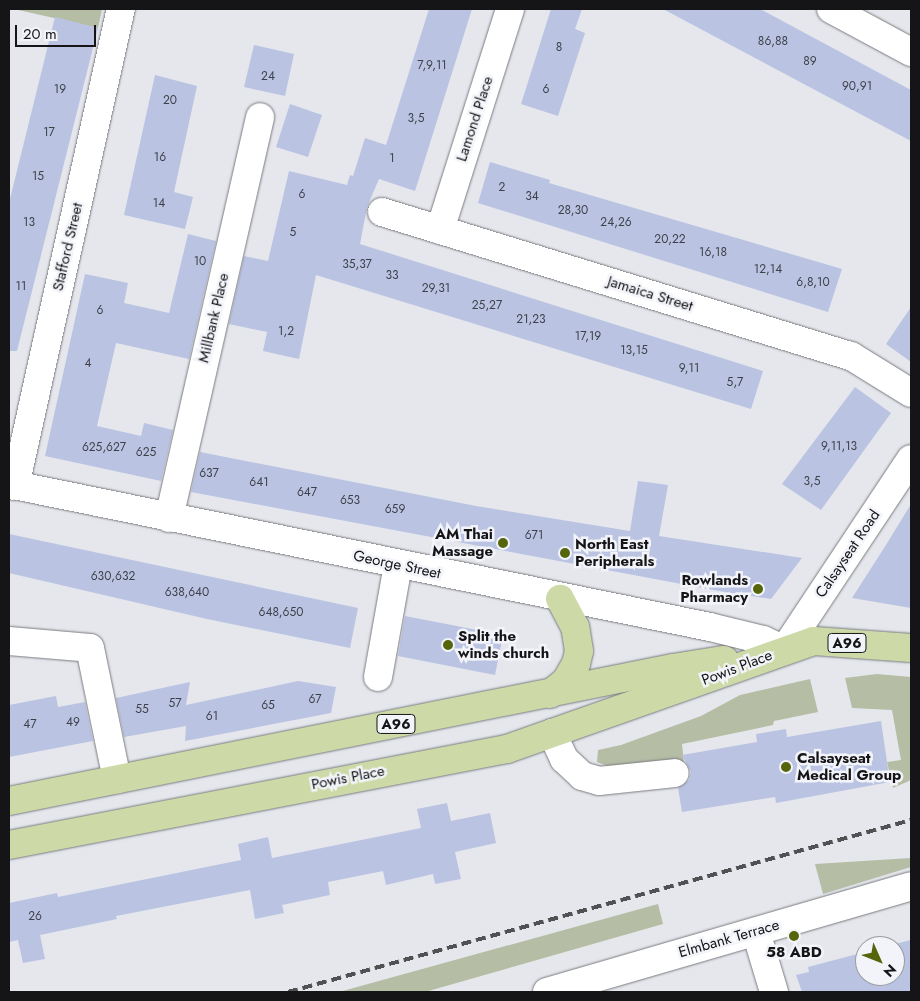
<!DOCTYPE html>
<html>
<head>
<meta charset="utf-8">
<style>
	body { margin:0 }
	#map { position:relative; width:920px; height:1001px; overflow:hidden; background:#e5e7ec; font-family:Jost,sans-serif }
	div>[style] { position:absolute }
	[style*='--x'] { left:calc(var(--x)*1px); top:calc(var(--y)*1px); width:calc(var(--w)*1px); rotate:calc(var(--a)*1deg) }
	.green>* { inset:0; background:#b6bda5 }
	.building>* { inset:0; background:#bac4e2 }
	.roads { filter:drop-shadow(0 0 1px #797b80) drop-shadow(0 0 1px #797b80) }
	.minor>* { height:28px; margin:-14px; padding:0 14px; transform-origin:14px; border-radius:14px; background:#fff }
	.major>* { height:28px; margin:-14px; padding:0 14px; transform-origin:14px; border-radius:14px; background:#cddaa7 }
	.rail>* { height:4px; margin-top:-2px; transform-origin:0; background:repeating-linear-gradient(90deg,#505153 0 10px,transparent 0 15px) }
	.dots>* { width:14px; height:14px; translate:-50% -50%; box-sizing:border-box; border:2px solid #f2f4f9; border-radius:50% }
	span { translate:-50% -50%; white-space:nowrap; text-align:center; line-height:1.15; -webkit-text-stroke:5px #f2f4f9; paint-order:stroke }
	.number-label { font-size:12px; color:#3e414a }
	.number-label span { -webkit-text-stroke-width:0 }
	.shield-label span { padding:1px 4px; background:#f2f4f9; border:1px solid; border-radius:4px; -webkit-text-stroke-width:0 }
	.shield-label { font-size:14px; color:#151517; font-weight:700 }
	.street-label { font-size:15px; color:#151517 }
	.poi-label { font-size:15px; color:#151517; font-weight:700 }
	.right { translate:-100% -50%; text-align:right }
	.left { translate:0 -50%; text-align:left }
	.frame { position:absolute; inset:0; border:10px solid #151517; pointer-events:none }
	.north { position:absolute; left:855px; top:936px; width:50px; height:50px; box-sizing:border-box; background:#f2f4f9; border:1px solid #9a9b9f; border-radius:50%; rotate:134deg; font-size:14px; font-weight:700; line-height:20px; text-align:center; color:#151517 }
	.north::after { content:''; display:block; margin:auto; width:18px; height:22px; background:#55650c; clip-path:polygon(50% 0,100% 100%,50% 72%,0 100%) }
	.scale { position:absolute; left:15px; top:25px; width:81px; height:22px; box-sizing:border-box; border:2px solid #151517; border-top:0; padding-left:6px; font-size:15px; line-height:18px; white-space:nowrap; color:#151517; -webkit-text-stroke:4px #f2f4f9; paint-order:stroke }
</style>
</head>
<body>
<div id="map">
	<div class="green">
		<i style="clip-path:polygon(14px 9px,102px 9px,98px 28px)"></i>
		<i style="clip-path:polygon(877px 674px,911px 677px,911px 780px,893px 788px,887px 762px,901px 760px,892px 710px,852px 708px,845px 678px)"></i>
		<i style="clip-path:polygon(810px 679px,818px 712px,774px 721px,773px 725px,682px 744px,684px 763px,663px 760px,610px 767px,597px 762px,598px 750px,621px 745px,701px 716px,740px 695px)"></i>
		<i style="clip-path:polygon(911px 858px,911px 867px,823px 894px,815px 864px)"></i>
		<i style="clip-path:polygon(658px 904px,663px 924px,425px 992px,339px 992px)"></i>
	</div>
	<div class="building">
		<i style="clip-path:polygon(429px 9px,472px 9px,415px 191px,379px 179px,367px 207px,360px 244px,763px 371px,751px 409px,316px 275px,299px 359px,263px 351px,267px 332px,229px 324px,244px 256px,268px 261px,289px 171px,347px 185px,350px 175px,353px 176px,365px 138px,386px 145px)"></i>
		<i style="clip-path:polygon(551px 9px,582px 9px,575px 29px,585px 33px,558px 116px,521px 104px)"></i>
		<i style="clip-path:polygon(663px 9px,760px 9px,911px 90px,911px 141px)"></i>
		<i style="clip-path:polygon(55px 17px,98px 28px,17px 351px,9px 351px,9px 203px)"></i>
		<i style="clip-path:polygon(254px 45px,294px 54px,285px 96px,244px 87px)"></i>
		<i style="clip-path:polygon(155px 75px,197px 86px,174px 192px,193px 197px,185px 229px,124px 215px)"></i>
		<i style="clip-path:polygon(290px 104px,322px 115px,308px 157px,276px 147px)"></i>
		<i style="clip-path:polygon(490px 162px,550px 180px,549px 183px,842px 269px,828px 312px,478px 203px)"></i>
		<i style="clip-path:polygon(188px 234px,216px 241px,189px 359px,116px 343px,97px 426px,141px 436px,144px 423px,173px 430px,161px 481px,45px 456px,85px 274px,128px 283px,124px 303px,169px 313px)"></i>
		<i style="clip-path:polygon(911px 307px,911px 362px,886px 344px)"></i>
		<i style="clip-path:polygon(855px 387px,891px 413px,821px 510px,782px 484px)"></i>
		<i style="clip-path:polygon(200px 452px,476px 506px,630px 531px,638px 481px,668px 485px,659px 536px,802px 558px,771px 599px,719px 591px,191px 492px)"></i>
		<i style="clip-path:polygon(911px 504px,911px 608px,852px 598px,886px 545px)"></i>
		<i style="clip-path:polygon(9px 534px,358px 608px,350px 648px,207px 619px,9px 573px)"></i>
		<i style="clip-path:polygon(405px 616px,503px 635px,495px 675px,398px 656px)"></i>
		<i style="clip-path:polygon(298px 681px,336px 687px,331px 713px,185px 741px,186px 726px,124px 737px,116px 698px,190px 682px,186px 705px)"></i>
		<i style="clip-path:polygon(56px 696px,58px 707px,85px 702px,93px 741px,9px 757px,9px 705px)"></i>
		<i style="clip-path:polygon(881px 721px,890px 782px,776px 803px,775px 797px,682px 812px,678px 788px,689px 780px,691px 772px,682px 755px,757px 742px,756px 734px,786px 729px,787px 737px)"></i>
		<i style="clip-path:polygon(447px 803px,451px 821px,490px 813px,496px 843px,455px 852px,461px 879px,435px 884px,433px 874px,386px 885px,383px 871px,328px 882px,330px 895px,282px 905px,284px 913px,255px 919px,250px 890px,116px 916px,117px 919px,40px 935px,45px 959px,23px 963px,18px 940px,9px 942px,9px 903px,57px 893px,58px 897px,241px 860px,238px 844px,268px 837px,272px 858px,421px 828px,417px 809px)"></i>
		<i style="clip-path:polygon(911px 940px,911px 992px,802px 992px,796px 975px,809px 972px,808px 967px,865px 952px,865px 976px,895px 976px,895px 946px,887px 946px)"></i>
	</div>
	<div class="roads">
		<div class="minor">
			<i style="--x:831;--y:9;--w:91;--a:28.3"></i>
			<i style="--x:382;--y:212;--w:491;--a:17.1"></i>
			<i style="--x:851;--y:356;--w:70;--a:31.7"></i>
			<i style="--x:440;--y:230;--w:232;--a:-72.4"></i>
			<i style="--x:9;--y:484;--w:715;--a:11.53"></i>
			<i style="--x:710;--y:627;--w:55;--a:13.8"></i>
			<i style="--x:763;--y:640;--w:23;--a:25"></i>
			<i style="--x:784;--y:650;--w:229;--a:-56.4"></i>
			<i style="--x:15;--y:486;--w:489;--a:-77.5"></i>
			<i style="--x:169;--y:518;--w:411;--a:-77.2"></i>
			<i style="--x:9;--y:641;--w:81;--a:4.9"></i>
			<i style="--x:90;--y:648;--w:134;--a:78.4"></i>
			<i style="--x:378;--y:677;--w:114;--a:-79.9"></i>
			<i style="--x:552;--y:733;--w:29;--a:65"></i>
			<i style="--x:564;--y:759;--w:25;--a:43"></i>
			<i style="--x:582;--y:776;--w:18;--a:16"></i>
			<i style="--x:599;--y:781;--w:76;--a:-6"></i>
			<i style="--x:756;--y:932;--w:63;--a:73.3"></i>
			<i style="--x:547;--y:992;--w:379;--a:-16.2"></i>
		</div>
		<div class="major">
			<i style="--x:550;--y:694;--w:21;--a:-39"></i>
			<i style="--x:566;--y:681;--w:20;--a:-60"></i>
			<i style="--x:576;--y:664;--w:13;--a:-77"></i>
			<i style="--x:579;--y:651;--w:24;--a:-99"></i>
			<i style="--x:575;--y:627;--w:32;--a:-118"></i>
			<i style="--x:9;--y:801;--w:677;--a:-11.33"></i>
			<i style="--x:673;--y:668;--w:52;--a:-8.9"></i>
			<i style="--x:9;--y:845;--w:507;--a:-10.91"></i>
			<i style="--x:507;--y:749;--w:325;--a:-19.4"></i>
			<i style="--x:814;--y:641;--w:97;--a:4.1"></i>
		</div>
	</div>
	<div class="rail">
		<i style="--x:288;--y:992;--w:646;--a:-15.43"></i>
	</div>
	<div class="dots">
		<i style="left:503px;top:543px;background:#55650c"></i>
		<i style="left:565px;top:553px;background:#55650c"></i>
		<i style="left:758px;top:589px;background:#55650c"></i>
		<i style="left:448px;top:645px;background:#55650c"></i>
		<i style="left:786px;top:767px;background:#55650c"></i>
		<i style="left:794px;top:936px;background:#55650c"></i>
	</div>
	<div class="number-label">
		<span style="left:773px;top:42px">86,88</span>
		<span style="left:559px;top:48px">8</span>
		<span style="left:810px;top:62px">89</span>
		<span style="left:432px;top:66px">7,9,11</span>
		<span style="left:268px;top:77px">24</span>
		<span style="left:857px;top:87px">90,91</span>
		<span style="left:60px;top:90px">19</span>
		<span style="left:546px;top:90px">6</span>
		<span style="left:170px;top:101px">20</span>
		<span style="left:416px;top:119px">3,5</span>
		<span style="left:49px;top:133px">17</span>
		<span style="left:160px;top:158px">16</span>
		<span style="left:392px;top:159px">1</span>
		<span style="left:38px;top:177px">15</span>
		<span style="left:502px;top:188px">2</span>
		<span style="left:302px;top:195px">6</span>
		<span style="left:532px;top:197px">34</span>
		<span style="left:159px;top:204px">14</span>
		<span style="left:573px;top:211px">28,30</span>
		<span style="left:29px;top:223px">13</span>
		<span style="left:616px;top:223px">24,26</span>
		<span style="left:293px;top:233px">5</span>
		<span style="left:670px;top:240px">20,22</span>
		<span style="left:713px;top:253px">16,18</span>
		<span style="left:200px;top:262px">10</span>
		<span style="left:357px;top:265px">35,37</span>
		<span style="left:768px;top:270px">12,14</span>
		<span style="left:392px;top:276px">33</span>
		<span style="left:813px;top:283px">6,8,10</span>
		<span style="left:21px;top:287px">11</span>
		<span style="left:436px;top:289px">29,31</span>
		<span style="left:487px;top:306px">25,27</span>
		<span style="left:100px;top:311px">6</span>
		<span style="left:531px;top:320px">21,23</span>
		<span style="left:286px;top:332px">1,2</span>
		<span style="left:588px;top:337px">17,19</span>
		<span style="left:634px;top:351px">13,15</span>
		<span style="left:88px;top:364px">4</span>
		<span style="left:689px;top:369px">9,11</span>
		<span style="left:735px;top:383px">5,7</span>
		<span style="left:839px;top:447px">9,11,13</span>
		<span style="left:104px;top:448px">625,627</span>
		<span style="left:146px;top:453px">625</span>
		<span style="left:209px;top:474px">637</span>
		<span style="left:812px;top:482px">3,5</span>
		<span style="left:259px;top:483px">641</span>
		<span style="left:307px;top:493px">647</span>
		<span style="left:350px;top:501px">653</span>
		<span style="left:395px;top:510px">659</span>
		<span style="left:534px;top:536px">671</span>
		<span style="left:113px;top:577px">630,632</span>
		<span style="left:187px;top:593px">638,640</span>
		<span style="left:281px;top:613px">648,650</span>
		<span style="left:315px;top:700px">67</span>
		<span style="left:175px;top:704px">57</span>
		<span style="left:268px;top:706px">65</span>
		<span style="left:142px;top:710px">55</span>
		<span style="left:212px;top:717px">61</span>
		<span style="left:73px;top:723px">49</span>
		<span style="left:30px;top:725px">47</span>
		<span style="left:35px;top:917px">26</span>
	</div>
	<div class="shield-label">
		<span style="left:847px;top:643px">A96</span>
		<span style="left:396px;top:724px">A96</span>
	</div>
	<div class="street-label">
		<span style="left:475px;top:119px;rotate:-72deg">Lamond Place</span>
		<span style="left:68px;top:247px;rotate:-77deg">Stafford Street</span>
		<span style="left:650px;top:294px;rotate:17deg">Jamaica Street</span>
		<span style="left:214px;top:318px;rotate:-77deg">Millbank Place</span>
		<span style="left:848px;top:554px;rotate:-56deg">Calsayseat Road</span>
		<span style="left:397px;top:565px;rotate:12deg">George Street</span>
		<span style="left:737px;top:668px;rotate:-21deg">Powis Place</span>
		<span style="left:348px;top:778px;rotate:-11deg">Powis Place</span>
		<span style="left:729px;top:939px;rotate:-16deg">Elmbank Terrace</span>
	</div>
	<div class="poi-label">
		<span class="right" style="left:493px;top:543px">AM Thai<br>Massage</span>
		<span class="left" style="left:575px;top:553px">North East<br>Peripherals</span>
		<span class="right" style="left:748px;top:589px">Rowlands<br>Pharmacy</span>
		<span class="left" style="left:458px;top:645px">Split the<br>winds church</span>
		<span class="left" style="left:797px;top:767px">Calsayseat<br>Medical Group</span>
		<span style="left:794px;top:953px">58 ABD</span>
	</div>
	<div class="frame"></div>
	<div class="north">N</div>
	<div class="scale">20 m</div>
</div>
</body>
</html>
